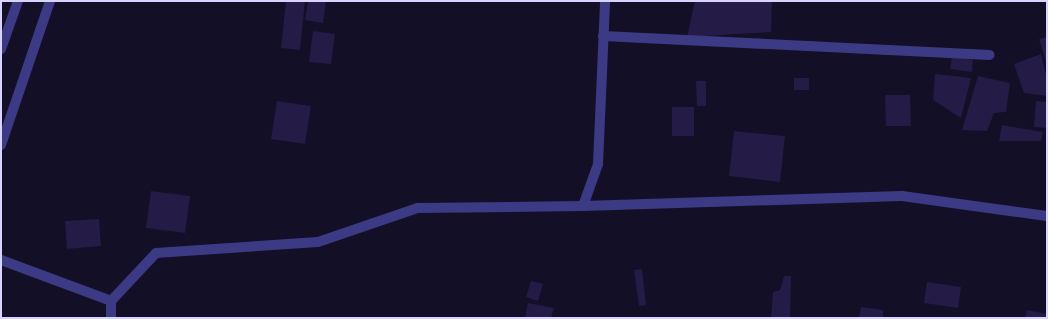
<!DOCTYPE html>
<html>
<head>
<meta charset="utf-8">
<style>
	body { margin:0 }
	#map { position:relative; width:1048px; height:319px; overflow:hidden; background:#130f26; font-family:"DejaVu Sans",sans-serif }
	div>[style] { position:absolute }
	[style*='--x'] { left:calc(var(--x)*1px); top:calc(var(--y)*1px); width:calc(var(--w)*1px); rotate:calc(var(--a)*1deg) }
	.building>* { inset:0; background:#241b47 }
	.minor>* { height:10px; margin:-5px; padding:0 5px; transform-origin:5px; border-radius:5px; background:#3d3a85 }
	span { translate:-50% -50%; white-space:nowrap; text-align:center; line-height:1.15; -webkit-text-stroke:3.5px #130f26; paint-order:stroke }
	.frame { position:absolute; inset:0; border:2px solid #d9d4ff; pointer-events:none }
</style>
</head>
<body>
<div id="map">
	<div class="building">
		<i style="clip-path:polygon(286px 1px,305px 1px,300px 50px,281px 48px)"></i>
		<i style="clip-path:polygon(308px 1px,326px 1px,323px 23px,305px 20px)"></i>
		<i style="clip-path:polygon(695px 1px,772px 1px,771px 32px,687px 37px)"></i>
		<i style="clip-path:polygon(313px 31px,335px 34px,331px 64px,309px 62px)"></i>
		<i style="clip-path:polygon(1047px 37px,1047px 65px,1039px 39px)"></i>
		<i style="clip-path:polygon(1041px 54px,1047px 79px,1047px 96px,1024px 93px,1014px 64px)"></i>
		<i style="clip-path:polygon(952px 57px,973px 60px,972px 72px,950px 69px)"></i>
		<i style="clip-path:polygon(935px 74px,971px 78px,961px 118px,933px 100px)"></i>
		<i style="clip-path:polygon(978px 76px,1010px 83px,1006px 112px,994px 113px,987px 131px,962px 130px)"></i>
		<i style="clip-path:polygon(794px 78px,809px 78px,809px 90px,794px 90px)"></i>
		<i style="clip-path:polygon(696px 81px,706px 81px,706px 106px,697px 106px)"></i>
		<i style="clip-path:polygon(885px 95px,910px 95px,911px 126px,886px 126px)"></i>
		<i style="clip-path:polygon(277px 101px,311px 106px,305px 144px,271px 139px)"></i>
		<i style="clip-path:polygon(1036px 101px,1047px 102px,1047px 128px,1034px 127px)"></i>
		<i style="clip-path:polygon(672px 107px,694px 107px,694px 136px,672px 136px)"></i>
		<i style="clip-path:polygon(1002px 125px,1043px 132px,1041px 141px,999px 141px)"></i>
		<i style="clip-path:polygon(734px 131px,785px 136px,780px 182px,729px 176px)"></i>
		<i style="clip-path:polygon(151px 191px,190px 196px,185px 233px,146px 228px)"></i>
		<i style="clip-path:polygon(99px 219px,101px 246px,67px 249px,65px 221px)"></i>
		<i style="clip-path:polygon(642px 269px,646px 305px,639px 306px,634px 270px)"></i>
		<i style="clip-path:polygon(784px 276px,791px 276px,790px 318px,771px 318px,773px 292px,780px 290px)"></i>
		<i style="clip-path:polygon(531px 281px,543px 284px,538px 301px,526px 297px)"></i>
		<i style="clip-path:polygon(927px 282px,961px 287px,958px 308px,924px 303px)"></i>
		<i style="clip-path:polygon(528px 303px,554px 308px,551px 318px,525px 318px)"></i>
		<i style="clip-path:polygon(861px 307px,883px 310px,883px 318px,859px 318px)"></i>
		<i style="clip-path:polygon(1027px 310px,1047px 314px,1047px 318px,1025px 318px)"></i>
	</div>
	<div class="minor">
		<i style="--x:603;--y:36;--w:387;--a:2.8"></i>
		<i style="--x:1;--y:49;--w:51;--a:-70.5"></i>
		<i style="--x:1;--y:145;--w:152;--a:-71.2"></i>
		<i style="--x:583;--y:206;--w:45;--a:-70.3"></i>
		<i style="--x:598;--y:164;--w:163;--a:-87.5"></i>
		<i style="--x:1;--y:260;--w:117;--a:20.4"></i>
		<i style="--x:111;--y:301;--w:17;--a:90"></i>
		<i style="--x:111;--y:301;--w:66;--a:-46.8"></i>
		<i style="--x:156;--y:253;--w:162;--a:-3.9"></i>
		<i style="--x:318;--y:242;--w:106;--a:-18.8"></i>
		<i style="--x:418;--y:208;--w:165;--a:-0.7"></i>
		<i style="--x:583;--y:206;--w:319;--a:-1.8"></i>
		<i style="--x:902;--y:196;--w:146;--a:7.9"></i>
	</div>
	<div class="frame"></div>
</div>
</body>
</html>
